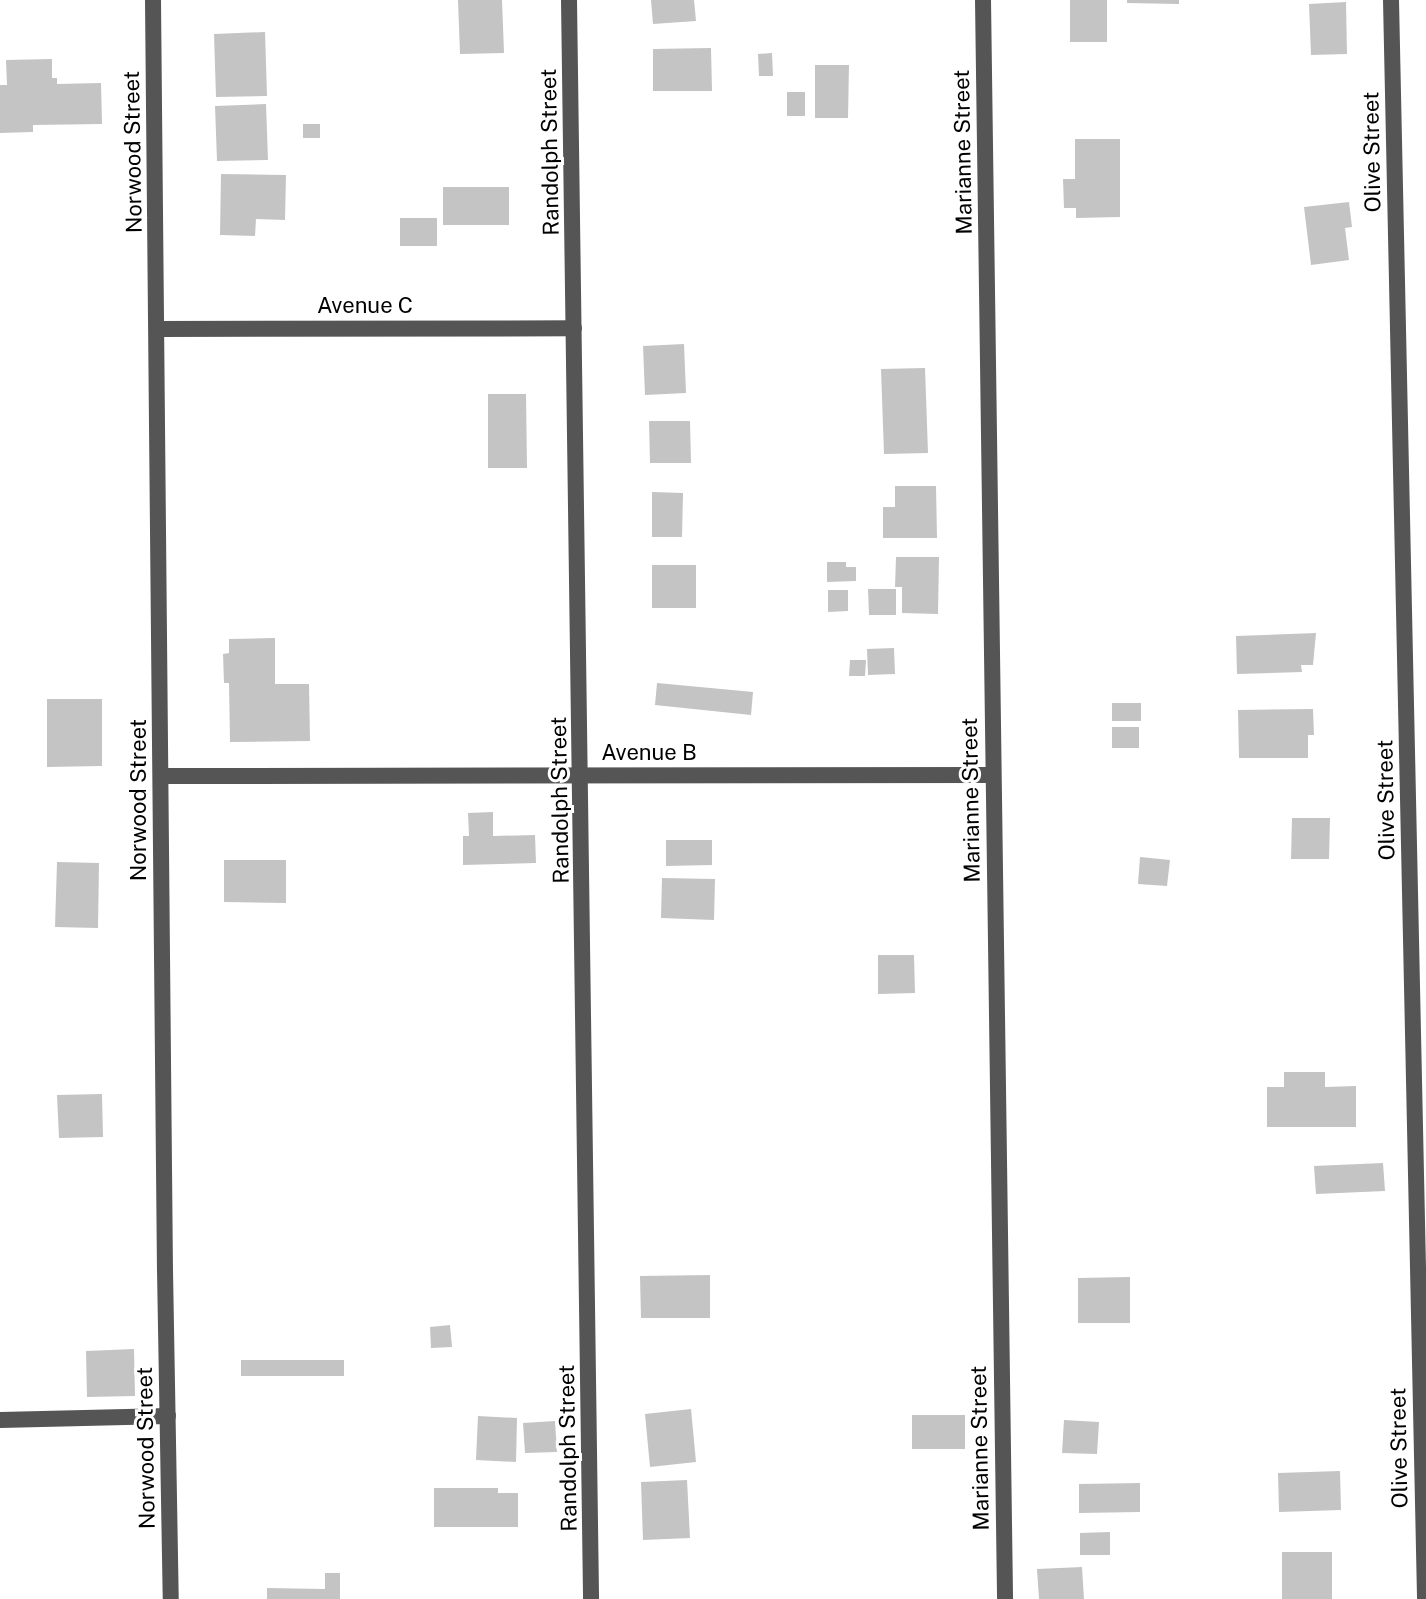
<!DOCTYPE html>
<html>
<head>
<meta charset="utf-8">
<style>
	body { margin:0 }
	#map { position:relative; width:1426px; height:1599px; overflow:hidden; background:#fff; font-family:"Public Sans",sans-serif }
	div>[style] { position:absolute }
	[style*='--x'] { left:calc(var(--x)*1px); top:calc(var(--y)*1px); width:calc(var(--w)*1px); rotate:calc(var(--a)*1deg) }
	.building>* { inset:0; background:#c4c4c4 }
	.minor>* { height:16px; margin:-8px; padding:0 8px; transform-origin:8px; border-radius:8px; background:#555 }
	.tertiary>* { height:16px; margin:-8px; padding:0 8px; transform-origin:8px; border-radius:8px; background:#555 }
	span { translate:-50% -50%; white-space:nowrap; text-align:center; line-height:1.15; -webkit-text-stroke:6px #fff; paint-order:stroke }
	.street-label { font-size:22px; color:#000 }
</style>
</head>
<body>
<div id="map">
	<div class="building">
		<i style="clip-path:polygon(458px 0,502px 0,504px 53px,460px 54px)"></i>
		<i style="clip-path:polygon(651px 0,694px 0,696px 21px,653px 24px)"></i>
		<i style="clip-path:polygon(1070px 0,1107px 0,1107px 42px,1070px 42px)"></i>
		<i style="clip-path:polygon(1127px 0,1179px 0,1179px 4px,1127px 3px)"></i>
		<i style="clip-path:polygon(1346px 2px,1347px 54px,1311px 55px,1309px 4px)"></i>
		<i style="clip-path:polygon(265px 32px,267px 96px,216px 97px,214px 34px)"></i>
		<i style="clip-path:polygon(711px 48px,712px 91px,653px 91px,653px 49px)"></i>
		<i style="clip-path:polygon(772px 53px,773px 76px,759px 76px,758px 54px)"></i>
		<i style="clip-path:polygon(52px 59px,52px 78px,57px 78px,57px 84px,101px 83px,102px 124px,33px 125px,33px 132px,0 133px,0 85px,7px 85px,6px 60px)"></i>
		<i style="clip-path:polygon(815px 65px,849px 65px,848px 118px,815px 118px)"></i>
		<i style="clip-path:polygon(787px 92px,805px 92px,805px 116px,787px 116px)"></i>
		<i style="clip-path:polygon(266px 104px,268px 160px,217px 161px,215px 106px)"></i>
		<i style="clip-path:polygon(303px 124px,320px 124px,320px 138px,303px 138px)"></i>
		<i style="clip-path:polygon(1075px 139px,1120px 139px,1120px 217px,1076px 218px,1076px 208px,1064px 208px,1063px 179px,1075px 179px)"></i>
		<i style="clip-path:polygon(221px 174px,286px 175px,285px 220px,256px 219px,255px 236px,220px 235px)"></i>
		<i style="clip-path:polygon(443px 187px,509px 187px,509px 225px,443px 225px)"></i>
		<i style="clip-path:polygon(1349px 202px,1352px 227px,1345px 228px,1349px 260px,1311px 265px,1304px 207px)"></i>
		<i style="clip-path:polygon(400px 218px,437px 218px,437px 246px,400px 246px)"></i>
		<i style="clip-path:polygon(684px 344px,686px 393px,645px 395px,643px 346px)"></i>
		<i style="clip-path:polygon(925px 368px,928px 453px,884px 454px,881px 369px)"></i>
		<i style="clip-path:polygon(488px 394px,526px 394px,527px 468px,488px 468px)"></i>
		<i style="clip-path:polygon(649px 421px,690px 421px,691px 463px,650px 463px)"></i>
		<i style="clip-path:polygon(895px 486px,936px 486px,937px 538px,883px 538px,883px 507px,895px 507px)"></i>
		<i style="clip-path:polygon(652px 492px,683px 493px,682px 537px,652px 537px)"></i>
		<i style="clip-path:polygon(896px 557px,939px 557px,938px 614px,902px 613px,902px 587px,895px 587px)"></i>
		<i style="clip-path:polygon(827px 562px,846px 562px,846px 567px,856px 567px,856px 581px,827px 582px)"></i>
		<i style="clip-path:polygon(652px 565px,696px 565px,696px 608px,652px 608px)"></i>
		<i style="clip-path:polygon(868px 589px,896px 589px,896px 615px,869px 615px)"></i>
		<i style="clip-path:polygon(828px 590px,848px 590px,848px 611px,828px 612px)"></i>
		<i style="clip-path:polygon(1316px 633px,1313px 665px,1301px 665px,1302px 672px,1237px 674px,1236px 636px)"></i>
		<i style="clip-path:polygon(275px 638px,275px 684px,309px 684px,310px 741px,230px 742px,229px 683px,224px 683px,223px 654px,229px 653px,229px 639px)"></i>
		<i style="clip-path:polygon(894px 648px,895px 674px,868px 675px,867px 649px)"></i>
		<i style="clip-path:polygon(850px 660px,866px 660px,865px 676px,849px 676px)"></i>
		<i style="clip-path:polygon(657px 683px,753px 692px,751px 715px,655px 705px)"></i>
		<i style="clip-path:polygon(47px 699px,102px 699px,102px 766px,47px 767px)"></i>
		<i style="clip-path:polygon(1112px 703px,1141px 703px,1141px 721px,1112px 721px)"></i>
		<i style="clip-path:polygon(1313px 709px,1314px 735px,1308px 735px,1308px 758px,1239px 758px,1238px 710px)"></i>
		<i style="clip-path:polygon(1112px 727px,1139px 727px,1139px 748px,1112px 748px)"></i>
		<i style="clip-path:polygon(493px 812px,493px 836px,535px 835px,536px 863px,463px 865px,463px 836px,469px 836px,468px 813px)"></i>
		<i style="clip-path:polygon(1292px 818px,1330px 818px,1329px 859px,1291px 859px)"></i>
		<i style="clip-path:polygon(666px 840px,712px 840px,712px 865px,666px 866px)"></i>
		<i style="clip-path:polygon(1140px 857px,1170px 860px,1167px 886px,1138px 884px)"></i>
		<i style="clip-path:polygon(224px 860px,286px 860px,286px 903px,224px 902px)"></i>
		<i style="clip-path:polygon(57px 862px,99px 863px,98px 928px,55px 927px)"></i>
		<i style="clip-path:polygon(662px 878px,715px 879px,714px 920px,661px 918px)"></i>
		<i style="clip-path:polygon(878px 955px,914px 955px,915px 993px,878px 994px)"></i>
		<i style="clip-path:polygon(1284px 1072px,1325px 1072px,1325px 1087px,1356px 1086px,1356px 1127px,1267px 1127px,1267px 1087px,1284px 1087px)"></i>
		<i style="clip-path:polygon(102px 1094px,103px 1137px,59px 1138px,57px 1095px)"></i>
		<i style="clip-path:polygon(1383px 1163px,1385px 1191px,1316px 1194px,1314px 1166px)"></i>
		<i style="clip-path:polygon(710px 1275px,710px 1318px,641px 1318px,640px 1276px)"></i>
		<i style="clip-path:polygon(1130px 1277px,1130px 1323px,1078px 1323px,1078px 1278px)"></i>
		<i style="clip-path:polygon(450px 1325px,452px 1347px,431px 1348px,430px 1327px)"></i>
		<i style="clip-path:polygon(134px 1349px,135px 1396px,87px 1397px,86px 1351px)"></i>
		<i style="clip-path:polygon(241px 1360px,344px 1360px,344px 1376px,241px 1376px)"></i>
		<i style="clip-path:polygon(691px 1409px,696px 1462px,650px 1467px,645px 1414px)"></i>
		<i style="clip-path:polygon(912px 1415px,965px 1415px,965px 1449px,912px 1449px)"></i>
		<i style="clip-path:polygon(478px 1416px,517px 1418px,516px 1462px,476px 1460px)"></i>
		<i style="clip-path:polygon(1064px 1420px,1099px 1422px,1097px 1454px,1062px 1453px)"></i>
		<i style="clip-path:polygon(555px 1421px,557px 1452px,525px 1453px,523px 1423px)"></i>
		<i style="clip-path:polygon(1340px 1471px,1341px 1510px,1279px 1512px,1278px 1473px)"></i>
		<i style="clip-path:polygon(687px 1480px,690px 1538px,643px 1540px,641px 1482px)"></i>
		<i style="clip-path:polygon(1140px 1483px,1140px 1512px,1079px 1513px,1079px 1484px)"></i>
		<i style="clip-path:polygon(434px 1488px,498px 1488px,498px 1493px,518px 1493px,518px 1527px,434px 1527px)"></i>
		<i style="clip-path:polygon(1110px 1532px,1110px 1555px,1080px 1555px,1080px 1533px)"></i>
		<i style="clip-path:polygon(1282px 1552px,1332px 1552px,1332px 1599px,1282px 1599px)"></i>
		<i style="clip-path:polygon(1082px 1567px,1084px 1599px,1039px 1599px,1037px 1569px)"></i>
		<i style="clip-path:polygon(325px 1573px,340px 1573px,340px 1599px,267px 1599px,267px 1588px,325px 1589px)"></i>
	</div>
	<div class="minor">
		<i style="--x:569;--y:0;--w:1599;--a:89.21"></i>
		<i style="--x:983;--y:0;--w:1599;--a:89.21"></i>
		<i style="--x:1391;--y:0;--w:1599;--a:88.78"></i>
		<i style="--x:157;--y:329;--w:417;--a:-0.1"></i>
		<i style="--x:161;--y:776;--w:832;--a:-0.07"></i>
		<i style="--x:0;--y:1420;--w:168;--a:-1.4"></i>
	</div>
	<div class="tertiary">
		<i style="--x:153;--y:0;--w:1270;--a:89.46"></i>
		<i style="--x:165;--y:1270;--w:329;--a:89"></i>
	</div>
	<div class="street-label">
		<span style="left:133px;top:152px;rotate:-91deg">Norwood Street</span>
		<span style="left:550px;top:152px;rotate:-91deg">Randolph Street</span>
		<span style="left:963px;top:152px;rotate:-91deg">Marianne Street</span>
		<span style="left:1372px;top:152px;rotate:-91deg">Olive Street</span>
		<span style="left:365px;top:306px">Avenue C</span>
		<span style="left:649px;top:753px">Avenue B</span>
		<span style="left:139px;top:800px;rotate:-90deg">Norwood Street</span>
		<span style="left:560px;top:800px;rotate:-91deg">Randolph Street</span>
		<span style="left:971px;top:800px;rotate:-91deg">Marianne Street</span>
		<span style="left:1386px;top:800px;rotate:-91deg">Olive Street</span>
		<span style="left:146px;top:1448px;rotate:-91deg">Norwood Street</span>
		<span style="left:568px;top:1448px;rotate:-91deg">Randolph Street</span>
		<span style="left:980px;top:1448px;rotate:-91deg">Marianne Street</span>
		<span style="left:1399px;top:1448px;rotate:-91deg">Olive Street</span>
	</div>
</div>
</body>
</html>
